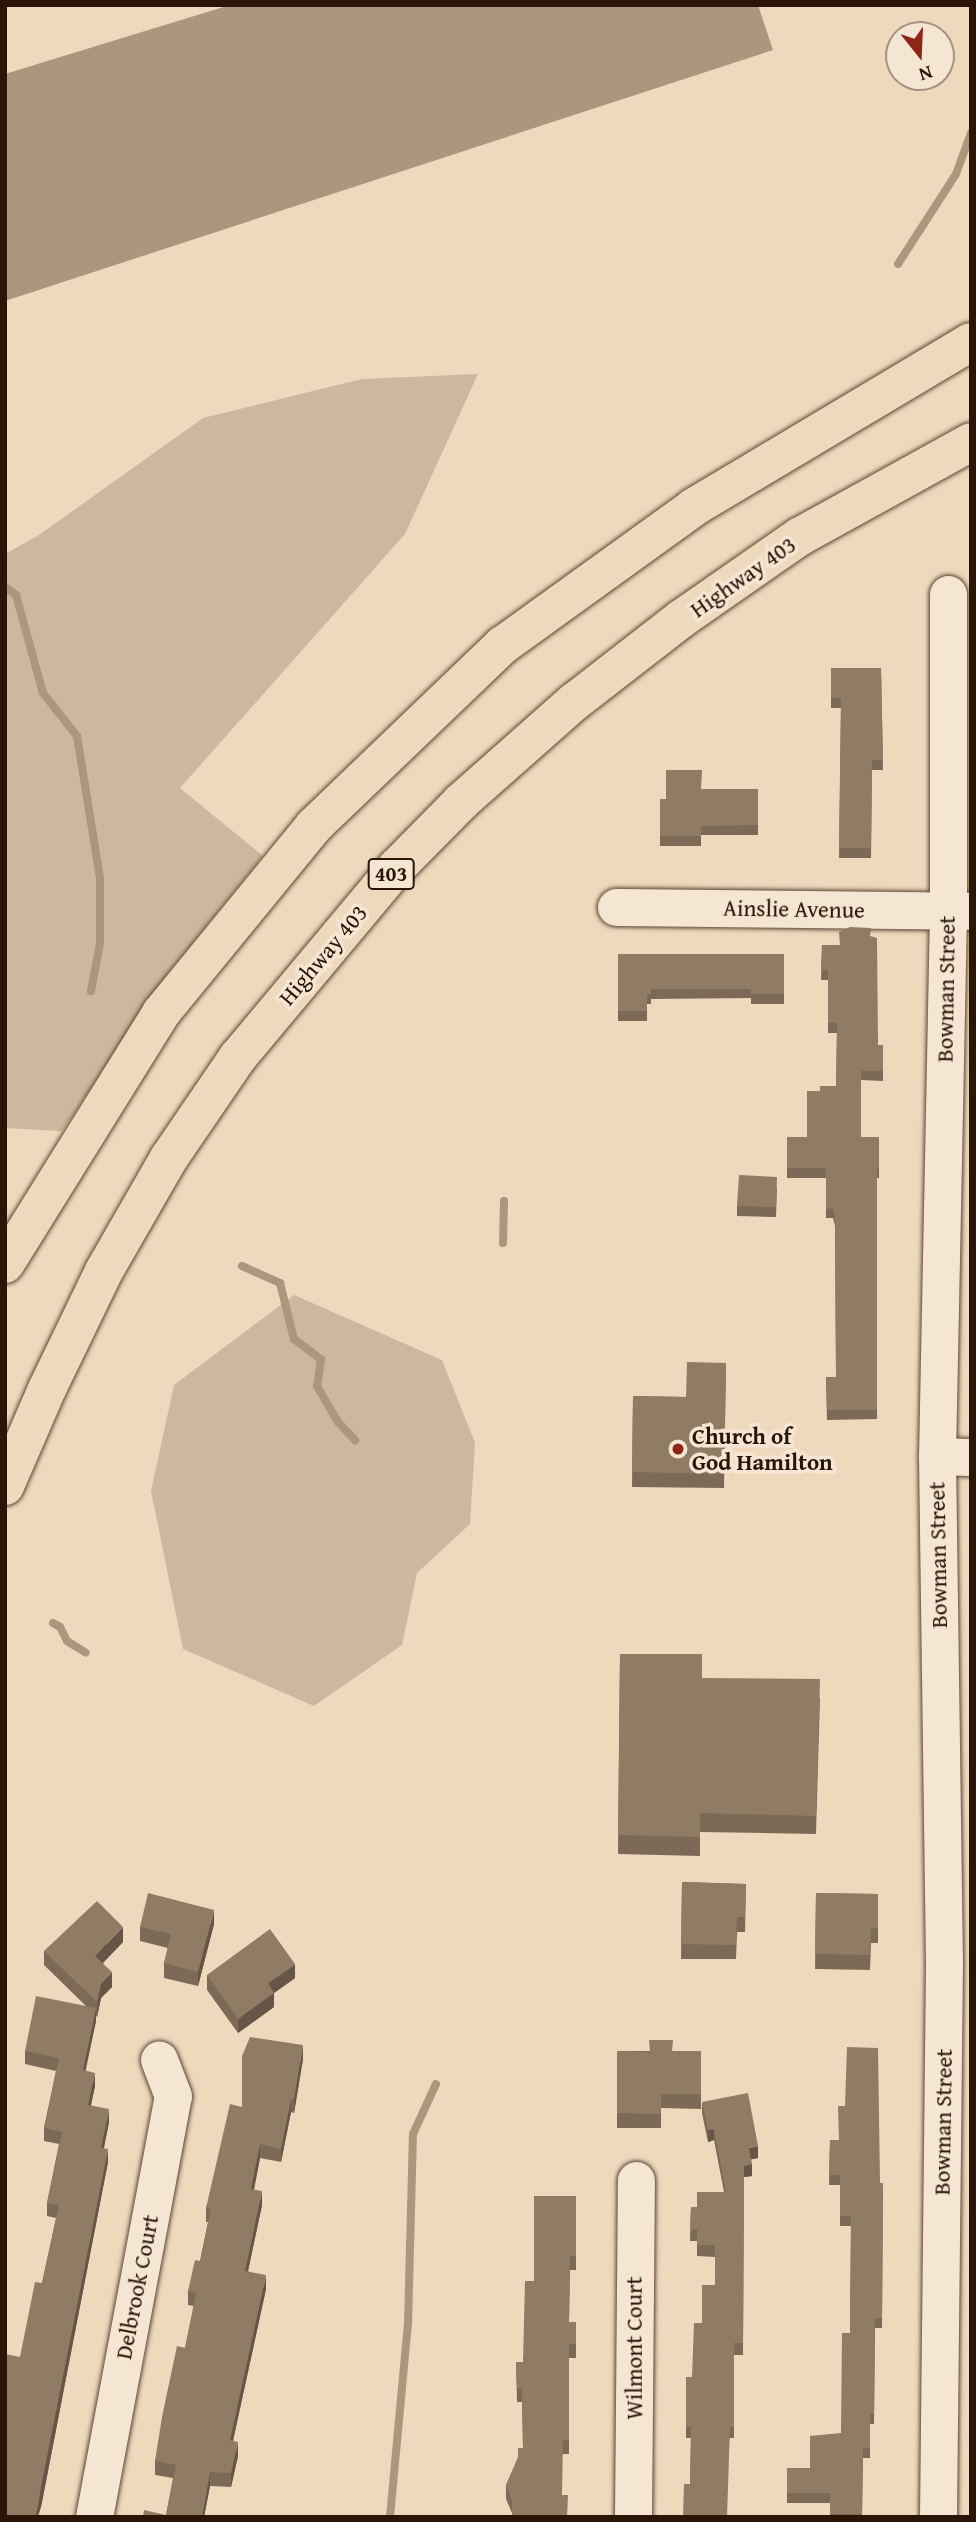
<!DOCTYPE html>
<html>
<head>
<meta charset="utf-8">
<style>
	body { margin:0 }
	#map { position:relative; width:976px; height:2522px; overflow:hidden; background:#eed9bc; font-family:"Gentium Book Plus",serif }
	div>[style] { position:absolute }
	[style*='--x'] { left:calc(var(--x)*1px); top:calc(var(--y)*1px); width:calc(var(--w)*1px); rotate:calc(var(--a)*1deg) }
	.green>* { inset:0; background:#cdb89d }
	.water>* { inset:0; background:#ab967e }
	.stream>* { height:8px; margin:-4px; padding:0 4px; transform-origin:4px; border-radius:4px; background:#ab967e }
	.roads { filter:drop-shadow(0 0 2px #5b4634) drop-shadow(0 0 2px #5b4634) }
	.minor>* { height:37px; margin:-18.5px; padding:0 18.5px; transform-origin:18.5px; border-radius:18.5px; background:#f4e6d3 }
	.highway>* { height:38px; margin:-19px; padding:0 19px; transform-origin:19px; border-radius:19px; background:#eed9bc }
	.wall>* { inset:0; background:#7c6a57 }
	.shaded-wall>* { inset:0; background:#655647 }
	.building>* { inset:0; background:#907b65 }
	.dots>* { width:19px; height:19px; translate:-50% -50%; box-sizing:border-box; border:4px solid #f4e6d3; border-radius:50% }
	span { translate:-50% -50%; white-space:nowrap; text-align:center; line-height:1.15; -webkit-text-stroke:7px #f4e6d3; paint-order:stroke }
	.shield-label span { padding:2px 5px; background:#f4e6d3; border:2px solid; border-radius:5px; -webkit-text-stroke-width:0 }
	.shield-label { font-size:21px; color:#2a1506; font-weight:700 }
	.street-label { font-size:23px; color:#2a1506 }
	.poi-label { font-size:23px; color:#2a1506; font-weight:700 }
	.left { translate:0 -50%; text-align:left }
	.frame { position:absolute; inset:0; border:7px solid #2a1506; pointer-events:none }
	.north { position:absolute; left:885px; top:21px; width:70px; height:70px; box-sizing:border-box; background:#f4e6d3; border:2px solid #a39281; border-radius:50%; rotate:162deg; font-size:19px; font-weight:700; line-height:28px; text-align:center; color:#2a1506 }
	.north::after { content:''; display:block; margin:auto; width:24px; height:32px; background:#8f2418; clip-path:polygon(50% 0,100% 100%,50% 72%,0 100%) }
</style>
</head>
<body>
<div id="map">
	<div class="green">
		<i style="clip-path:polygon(478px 374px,405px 534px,180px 788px,263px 856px,169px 972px,62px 1131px,5px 1128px,5px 554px,39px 535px,203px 418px,362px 379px)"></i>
		<i style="clip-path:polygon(294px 1295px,442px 1360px,475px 1443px,470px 1524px,417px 1573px,402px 1645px,314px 1706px,183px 1649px,151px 1491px,174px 1385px)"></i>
	</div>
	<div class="water">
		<i style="clip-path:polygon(230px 5px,758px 5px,773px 50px,5px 301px,5px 74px)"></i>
	</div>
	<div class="stream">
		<i style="--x:898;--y:264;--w:107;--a:-57.2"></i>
		<i style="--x:956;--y:174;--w:44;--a:-69.9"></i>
		<i style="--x:5;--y:587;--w:14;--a:36"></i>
		<i style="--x:16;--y:595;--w:102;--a:74.6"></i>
		<i style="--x:43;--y:693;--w:55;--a:51.7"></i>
		<i style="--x:77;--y:736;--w:144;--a:80.8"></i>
		<i style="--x:100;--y:878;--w:65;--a:90"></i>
		<i style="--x:100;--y:943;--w:49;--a:100.6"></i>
		<i style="--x:503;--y:1243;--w:42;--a:-88.6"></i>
		<i style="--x:242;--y:1266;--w:42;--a:24.1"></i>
		<i style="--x:280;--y:1283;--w:58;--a:76"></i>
		<i style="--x:294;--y:1339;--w:34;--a:37"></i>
		<i style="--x:321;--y:1359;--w:27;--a:98"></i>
		<i style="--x:317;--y:1386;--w:42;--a:59.7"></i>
		<i style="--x:338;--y:1422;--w:25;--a:47"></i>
		<i style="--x:53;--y:1623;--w:8;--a:30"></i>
		<i style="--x:60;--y:1627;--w:16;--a:63"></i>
		<i style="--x:67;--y:1641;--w:22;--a:32"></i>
		<i style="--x:390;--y:2517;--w:194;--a:-84.7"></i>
		<i style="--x:408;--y:2324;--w:190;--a:-88.5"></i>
		<i style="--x:413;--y:2134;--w:55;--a:-65.3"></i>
	</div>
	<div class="roads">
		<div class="minor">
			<i style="--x:616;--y:907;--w:355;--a:0.6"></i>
			<i style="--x:937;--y:1456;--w:34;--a:2"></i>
			<i style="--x:94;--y:2517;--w:428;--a:-79.4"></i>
			<i style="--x:173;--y:2096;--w:39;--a:-111"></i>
			<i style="--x:633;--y:2517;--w:337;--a:-89.5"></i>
			<i style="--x:938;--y:2517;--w:553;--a:-89.38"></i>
			<i style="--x:944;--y:1964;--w:508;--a:-90.79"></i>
			<i style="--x:937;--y:1456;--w:545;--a:-88.84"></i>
			<i style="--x:948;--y:911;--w:317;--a:-90"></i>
		</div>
		<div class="highway">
			<i style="--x:5;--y:1264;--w:296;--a:-58.1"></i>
			<i style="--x:161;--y:1013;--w:242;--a:-50.7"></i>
			<i style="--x:314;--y:826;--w:262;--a:-43.8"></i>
			<i style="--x:503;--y:645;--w:236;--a:-35.8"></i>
			<i style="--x:694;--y:507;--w:322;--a:-30.8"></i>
			<i style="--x:5;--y:1486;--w:106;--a:-66.6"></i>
			<i style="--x:47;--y:1389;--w:131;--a:-64.2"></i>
			<i style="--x:104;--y:1271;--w:130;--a:-60.1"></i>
			<i style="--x:169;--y:1158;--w:122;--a:-55.7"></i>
			<i style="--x:238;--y:1057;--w:248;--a:-50.1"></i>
			<i style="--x:397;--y:867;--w:91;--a:-45.4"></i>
			<i style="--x:461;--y:802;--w:151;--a:-41.5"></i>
			<i style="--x:574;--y:702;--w:135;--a:-37.8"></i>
			<i style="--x:681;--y:619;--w:144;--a:-34.8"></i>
			<i style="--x:799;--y:537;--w:196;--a:-28.9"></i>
		</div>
	</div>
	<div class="wall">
		<i style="clip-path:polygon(831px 668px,881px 668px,883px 770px,872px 770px,871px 858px,839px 858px,841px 708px,831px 708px)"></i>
		<i style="clip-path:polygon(701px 789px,758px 789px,758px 835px,701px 835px,701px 846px,660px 846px,660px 799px,666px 799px)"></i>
		<i style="clip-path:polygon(870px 936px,878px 1045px,883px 1045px,883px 1081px,861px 1080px,861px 1137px,879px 1137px,879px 1178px,877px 1178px,877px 1419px,827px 1420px,826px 1377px,836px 1377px,835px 1226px,833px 1218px,826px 1218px,826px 1178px,787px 1178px,787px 1137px,807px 1137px,820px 1091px,836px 1086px,837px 1033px,828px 1033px,828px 980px,821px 980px,822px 945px,839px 945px)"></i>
		<i style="clip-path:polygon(618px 954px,784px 954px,784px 1004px,751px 1004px,751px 998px,651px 999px,651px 1004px,647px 1004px,647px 1021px,618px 1021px)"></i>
		<i style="clip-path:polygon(777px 1187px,776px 1217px,737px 1216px,737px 1206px)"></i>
		<i style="clip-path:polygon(726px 1363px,724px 1488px,632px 1487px,633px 1396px,686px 1397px)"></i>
		<i style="clip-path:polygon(620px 1654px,702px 1678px,820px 1698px,816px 1834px,700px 1832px,700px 1856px,618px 1854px)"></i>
		<i style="clip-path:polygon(682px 1882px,746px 1884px,745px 1932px,737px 1932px,736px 1959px,681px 1959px)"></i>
		<i style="clip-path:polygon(816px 1893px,878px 1894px,878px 1943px,871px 1943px,870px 1970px,815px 1969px)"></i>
		<i style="clip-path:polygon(214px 1924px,198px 1986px,164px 1978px,164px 1963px,168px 1948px,140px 1941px,140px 1927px)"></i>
		<i style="clip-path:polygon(123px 1942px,103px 1963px,112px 1987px,101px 1998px,97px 2017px,96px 2016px,96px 2021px,85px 2070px,95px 2086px,91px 2105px,109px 2122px,104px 2148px,108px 2162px,41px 2507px,20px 2357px,42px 2283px,56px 2218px,47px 2216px,47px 2203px,59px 2144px,44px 2141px,44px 2128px,56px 2071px,25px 2064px,25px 2051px,86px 2006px,44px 1965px,44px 1951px)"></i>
		<i style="clip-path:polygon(207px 1975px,295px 1978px,274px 1993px,274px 2007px,238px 2033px,207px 1990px)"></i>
		<i style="clip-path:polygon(617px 2051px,701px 2051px,701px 2109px,661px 2108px,661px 2128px,617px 2128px)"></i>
		<i style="clip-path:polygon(303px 2059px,294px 2113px,291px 2112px,281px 2162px,260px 2158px,254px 2190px,262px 2205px,248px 2271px,266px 2289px,233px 2441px,238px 2456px,231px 2487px,210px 2486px,204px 2517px,143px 2517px,166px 2515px,173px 2478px,155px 2475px,155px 2461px,185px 2348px,194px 2306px,188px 2305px,188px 2291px,200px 2261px,208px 2222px,206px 2222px,206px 2208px,242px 2107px)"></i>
		<i style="clip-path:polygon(702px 2102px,758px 2158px,751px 2159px,752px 2176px,744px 2177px,743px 2355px,734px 2355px,734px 2438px,730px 2438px,690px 2484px,691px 2438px,686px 2438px,686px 2377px,692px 2377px,702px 2323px,715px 2285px,715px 2257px,697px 2256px,697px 2241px,690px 2241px,691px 2207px,697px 2207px,724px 2192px,714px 2140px,708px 2142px,702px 2113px)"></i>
		<i style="clip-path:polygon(830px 2140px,880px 2183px,883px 2183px,882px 2328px,875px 2328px,874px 2424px,870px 2424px,870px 2458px,863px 2458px,862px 2517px,830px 2517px,830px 2503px,787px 2503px,787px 2468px,810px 2468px,841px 2433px,850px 2333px,851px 2226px,840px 2226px,840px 2185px,829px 2185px)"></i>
		<i style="clip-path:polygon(576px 2196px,576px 2270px,570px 2270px,569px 2322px,576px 2322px,576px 2358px,569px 2358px,569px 2454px,563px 2454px,512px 2513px,506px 2499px,506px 2485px,523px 2448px,522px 2402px,517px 2402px,516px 2362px,523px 2362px,534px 2281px)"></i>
	</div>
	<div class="shaded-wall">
		<i style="clip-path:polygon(214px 1910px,214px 1924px,198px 1986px,198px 1972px)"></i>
		<i style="clip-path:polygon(123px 1927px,123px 1942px,95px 1971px,95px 1956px)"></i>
		<i style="clip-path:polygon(295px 1964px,295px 1978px,274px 1993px,274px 2007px,238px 2033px,238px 2019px,268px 1983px)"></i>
		<i style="clip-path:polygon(112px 1972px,112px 1987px,101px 1998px,97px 2017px,97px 2002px,101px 1984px)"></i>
		<i style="clip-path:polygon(96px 2008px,96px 2021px,83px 2083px,83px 2070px)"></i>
		<i style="clip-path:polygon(303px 2045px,303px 2059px,294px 2113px,294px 2099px)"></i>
		<i style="clip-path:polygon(95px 2073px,95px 2086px,88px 2118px,88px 2105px)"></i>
		<i style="clip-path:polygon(291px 2099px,291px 2112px,281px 2162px,281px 2149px)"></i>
		<i style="clip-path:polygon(109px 2109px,109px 2122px,101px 2161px,101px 2148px)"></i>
		<i style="clip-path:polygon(714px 2129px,714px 2140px,708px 2142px,708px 2130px)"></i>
		<i style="clip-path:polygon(260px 2144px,260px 2158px,251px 2203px,251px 2189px)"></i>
		<i style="clip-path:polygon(758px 2146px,758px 2158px,749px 2160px,749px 2148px)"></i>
		<i style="clip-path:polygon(108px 2149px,108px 2162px,41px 2507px,38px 2517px,35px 2517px)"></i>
		<i style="clip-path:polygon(752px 2164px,752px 2176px,744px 2177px,743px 2355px,744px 2166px)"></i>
		<i style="clip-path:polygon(262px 2191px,262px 2205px,245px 2285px,245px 2271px)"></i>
		<i style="clip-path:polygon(266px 2275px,266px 2289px,230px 2454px,230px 2440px)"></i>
		<i style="clip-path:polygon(238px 2442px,238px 2456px,231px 2487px,231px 2473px)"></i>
		<i style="clip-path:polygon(210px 2472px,210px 2486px,204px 2517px,202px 2517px)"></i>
	</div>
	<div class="building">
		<i style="clip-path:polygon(831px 668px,881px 668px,883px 760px,872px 760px,871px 848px,839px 848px,841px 698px,831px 698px)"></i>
		<i style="clip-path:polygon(666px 770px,702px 770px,701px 789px,758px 789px,758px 825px,701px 826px,701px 836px,660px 836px,660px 799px,666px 799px)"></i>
		<i style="clip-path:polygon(850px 927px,871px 928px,870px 936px,877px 938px,878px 1045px,883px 1045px,883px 1071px,861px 1071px,861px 1137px,879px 1137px,879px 1168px,877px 1168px,877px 1410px,827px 1410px,826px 1377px,836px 1377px,835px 1216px,833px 1208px,826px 1209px,826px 1168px,787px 1168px,787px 1137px,807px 1137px,807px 1091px,820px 1091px,820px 1086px,836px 1086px,837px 1023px,828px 1023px,828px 970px,821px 970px,822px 945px,840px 945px,839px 932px)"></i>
		<i style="clip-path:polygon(618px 954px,784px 954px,784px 994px,751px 994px,751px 989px,651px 989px,651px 994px,647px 994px,647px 1011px,618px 1011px)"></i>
		<i style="clip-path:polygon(739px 1175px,777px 1177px,776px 1207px,737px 1206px)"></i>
		<i style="clip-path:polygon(687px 1362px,726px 1363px,724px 1474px,632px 1472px,633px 1396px,686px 1397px)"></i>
		<i style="clip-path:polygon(620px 1654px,702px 1654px,702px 1678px,820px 1679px,816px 1816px,700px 1813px,700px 1837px,618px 1835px)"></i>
		<i style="clip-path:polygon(682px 1882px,746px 1884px,745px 1917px,737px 1917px,736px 1945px,681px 1944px)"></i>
		<i style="clip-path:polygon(148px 1893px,214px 1910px,198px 1972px,164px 1963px,171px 1934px,140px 1927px)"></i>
		<i style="clip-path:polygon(816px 1893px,878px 1894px,878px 1928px,871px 1928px,870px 1955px,815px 1954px)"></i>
		<i style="clip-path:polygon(97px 1901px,123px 1927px,95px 1956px,112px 1972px,101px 1984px,97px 2002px,44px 1951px)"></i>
		<i style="clip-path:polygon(270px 1929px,295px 1964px,268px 1983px,274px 1993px,238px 2019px,207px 1975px)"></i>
		<i style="clip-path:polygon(36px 1996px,96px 2008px,83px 2070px,95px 2073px,88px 2105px,109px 2109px,101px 2148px,108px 2149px,35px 2517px,5px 2517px,5px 2354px,20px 2357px,35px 2282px,42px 2283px,59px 2205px,47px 2203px,62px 2132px,44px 2128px,59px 2058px,25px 2051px)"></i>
		<i style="clip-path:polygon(250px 2037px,303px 2045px,294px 2099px,291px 2099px,281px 2149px,260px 2144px,251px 2189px,262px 2191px,245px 2271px,266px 2275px,230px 2440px,238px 2442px,231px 2473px,210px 2472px,202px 2517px,143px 2517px,144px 2510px,166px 2515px,176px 2465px,155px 2461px,162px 2417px,177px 2346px,185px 2348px,196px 2293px,188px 2291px,195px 2260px,200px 2261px,211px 2209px,206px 2208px,230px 2104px,242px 2107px,242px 2056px)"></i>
		<i style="clip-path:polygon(649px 2040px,673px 2040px,672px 2051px,701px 2051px,701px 2094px,661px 2094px,661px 2114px,617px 2113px,617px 2051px,650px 2052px)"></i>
		<i style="clip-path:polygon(847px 2047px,878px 2048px,880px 2183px,883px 2183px,882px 2318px,875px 2318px,874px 2414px,870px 2414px,870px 2448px,863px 2448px,862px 2514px,830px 2514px,830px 2493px,787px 2493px,787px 2468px,810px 2468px,810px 2436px,841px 2433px,842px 2333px,850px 2333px,851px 2216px,840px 2216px,840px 2175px,829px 2175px,830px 2140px,839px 2140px,838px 2106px,845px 2106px)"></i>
		<i style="clip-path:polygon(748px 2093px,758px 2146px,749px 2148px,752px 2164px,744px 2166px,743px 2343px,734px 2343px,734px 2427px,730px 2427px,727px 2517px,683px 2517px,684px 2484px,690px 2484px,691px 2427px,686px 2427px,686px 2377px,692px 2377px,694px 2323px,702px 2323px,702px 2285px,715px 2285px,715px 2245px,697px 2245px,697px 2229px,690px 2229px,691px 2207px,697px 2207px,697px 2192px,726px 2192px,714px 2129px,708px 2130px,702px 2102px)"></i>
		<i style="clip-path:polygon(534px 2196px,576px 2196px,576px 2256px,570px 2256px,569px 2322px,576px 2322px,576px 2344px,569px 2344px,569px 2440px,563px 2440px,562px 2495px,568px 2495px,567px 2517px,512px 2517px,512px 2500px,506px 2485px,518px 2457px,518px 2448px,523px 2448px,522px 2388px,517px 2388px,516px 2362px,523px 2362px,525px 2281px,534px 2281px)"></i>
	</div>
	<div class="dots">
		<i style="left:678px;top:1449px;background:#8f2418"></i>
	</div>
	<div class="shield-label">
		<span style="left:391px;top:874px">403</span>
	</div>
	<div class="street-label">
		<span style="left:743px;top:577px;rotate:-35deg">Highway 403</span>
		<span style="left:794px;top:909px;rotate:1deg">Ainslie Avenue</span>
		<span style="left:323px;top:955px;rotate:-50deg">Highway 403</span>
		<span style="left:946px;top:989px;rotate:-89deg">Bowman Street</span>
		<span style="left:938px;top:1555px;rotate:-91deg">Bowman Street</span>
		<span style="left:943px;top:2122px;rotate:-89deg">Bowman Street</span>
		<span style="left:137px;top:2287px;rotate:-79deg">Delbrook Court</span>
		<span style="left:634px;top:2348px;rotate:-90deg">Wilmont Court</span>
	</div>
	<div class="poi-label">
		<span class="left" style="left:692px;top:1449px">Church of<br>God Hamilton</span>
	</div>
	<div class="frame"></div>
	<div class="north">N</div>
</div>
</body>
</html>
